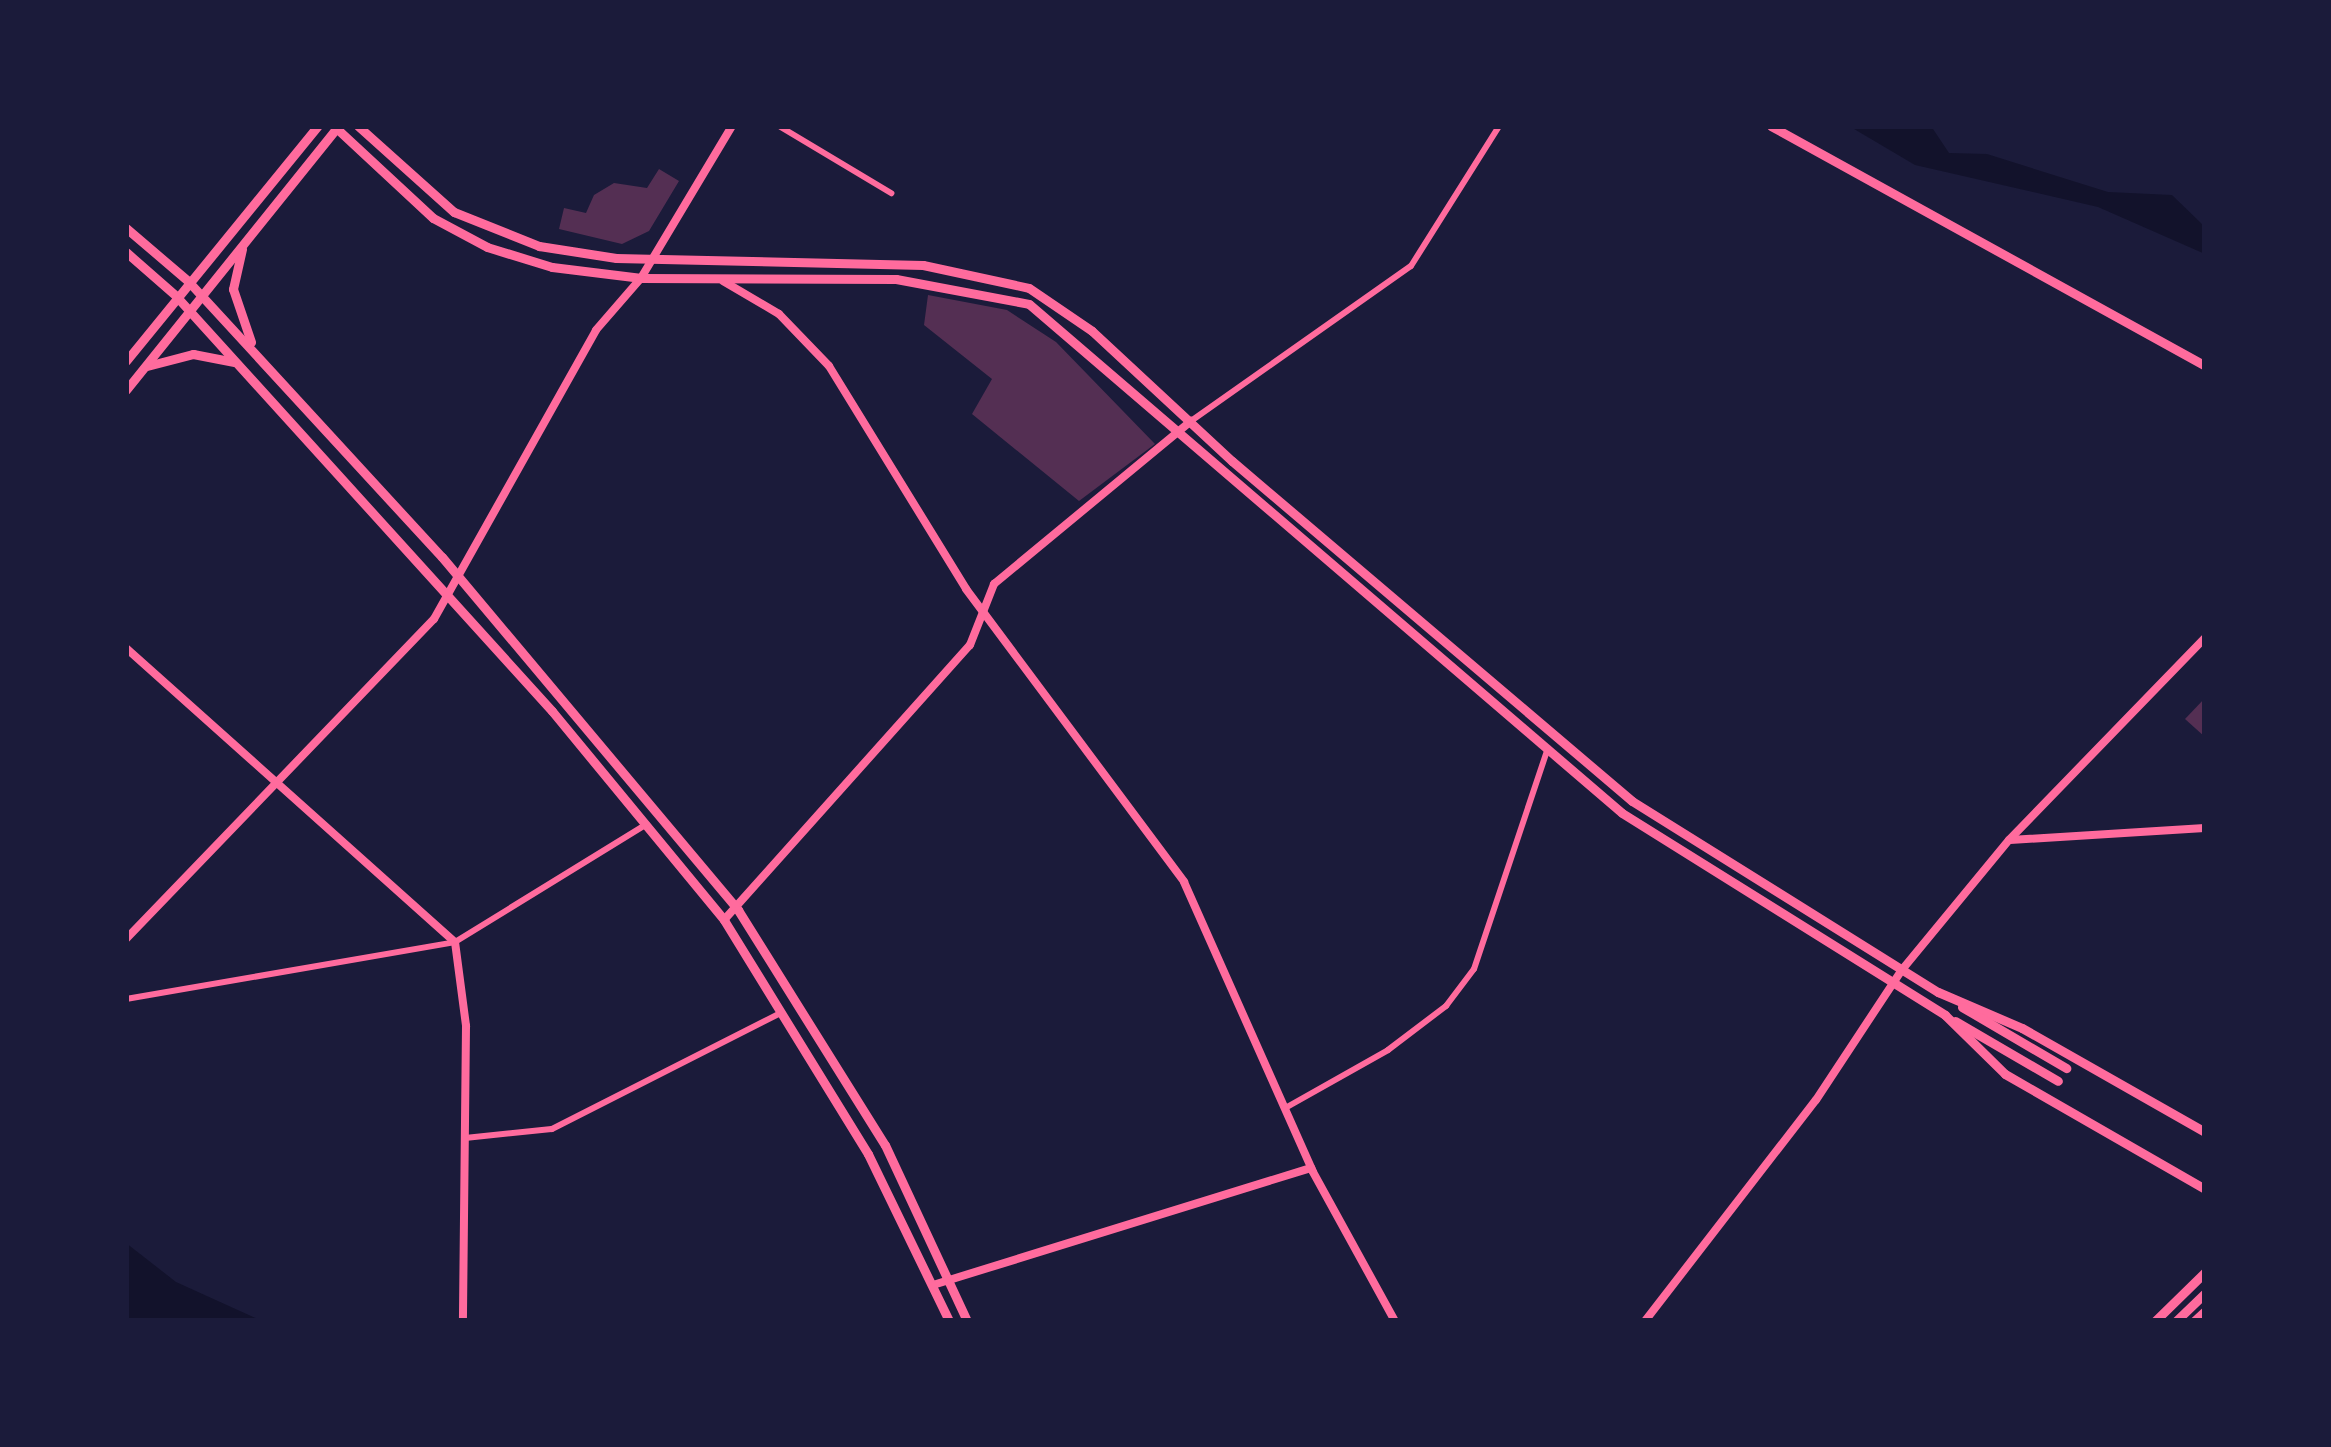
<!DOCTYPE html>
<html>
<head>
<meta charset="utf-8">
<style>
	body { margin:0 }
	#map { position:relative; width:2331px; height:1447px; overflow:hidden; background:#1b1b3a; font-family:"Source Sans 3",sans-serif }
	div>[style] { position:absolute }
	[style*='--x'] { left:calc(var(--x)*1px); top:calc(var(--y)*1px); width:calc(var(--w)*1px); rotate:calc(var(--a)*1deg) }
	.water>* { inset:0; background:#12122b }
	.building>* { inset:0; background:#542f53 }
	.minor>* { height:6px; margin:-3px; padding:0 3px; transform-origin:3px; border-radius:3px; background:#ff6b9d }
	.tertiary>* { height:8px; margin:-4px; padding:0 4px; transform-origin:4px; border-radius:4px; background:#ff6b9d }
	.secondary>* { height:9px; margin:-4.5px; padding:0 4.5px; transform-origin:4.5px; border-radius:4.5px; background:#ff6b9d }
	.primary>* { height:9px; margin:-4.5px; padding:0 4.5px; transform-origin:4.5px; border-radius:4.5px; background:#ff6b9d }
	span { translate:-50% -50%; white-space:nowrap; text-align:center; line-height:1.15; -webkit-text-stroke:12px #1b1b3a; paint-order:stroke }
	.frame { position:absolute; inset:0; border:129px solid #1b1b3a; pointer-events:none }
</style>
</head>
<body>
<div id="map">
	<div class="water">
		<i style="clip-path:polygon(1849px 126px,1931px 126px,1949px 153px,1987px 154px,2108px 192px,2172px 195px,2205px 227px,2205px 254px,2098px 207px,1915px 165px)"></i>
		<i style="clip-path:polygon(126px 1243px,176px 1282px,262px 1321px,126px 1321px)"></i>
	</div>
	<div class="building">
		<i style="clip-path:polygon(659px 169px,679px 181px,649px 231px,622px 244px,559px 229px,564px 208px,586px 213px,594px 195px,614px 183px,647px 188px)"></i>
		<i style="clip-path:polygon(928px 295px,1007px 310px,1056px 342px,1155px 444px,1079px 501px,972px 414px,992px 379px,924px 325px)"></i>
		<i style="clip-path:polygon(2205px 698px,2205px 737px,2185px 719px)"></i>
	</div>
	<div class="minor">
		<i style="--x:779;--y:126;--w:131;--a:30.9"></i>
		<i style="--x:1191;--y:421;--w:269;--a:-35.2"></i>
		<i style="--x:1411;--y:266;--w:165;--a:-57.8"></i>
		<i style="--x:126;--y:999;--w:334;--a:-9.8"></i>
		<i style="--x:455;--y:942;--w:225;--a:-31.6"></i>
		<i style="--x:1287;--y:1107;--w:116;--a:-29.4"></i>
		<i style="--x:1388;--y:1050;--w:73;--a:-37.2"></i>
		<i style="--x:1446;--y:1006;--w:46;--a:-52.9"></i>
		<i style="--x:1474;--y:969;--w:230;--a:-71.5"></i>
		<i style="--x:465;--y:1138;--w:87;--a:-5.9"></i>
		<i style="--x:552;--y:1129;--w:257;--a:-26.9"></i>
	</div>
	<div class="tertiary">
		<i style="--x:723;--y:281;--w:65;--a:30.5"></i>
		<i style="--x:779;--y:314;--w:72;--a:46.1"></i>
		<i style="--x:829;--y:366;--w:262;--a:58.4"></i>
		<i style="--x:966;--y:589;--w:365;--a:53.3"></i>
		<i style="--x:1184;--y:882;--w:317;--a:66"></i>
		<i style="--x:1313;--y:1172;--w:170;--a:61.2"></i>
		<i style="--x:126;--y:648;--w:441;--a:41.8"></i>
		<i style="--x:455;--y:942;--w:85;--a:82.5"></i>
		<i style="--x:466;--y:1026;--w:295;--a:90.6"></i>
		<i style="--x:2010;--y:840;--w:195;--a:-3.5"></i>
		<i style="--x:724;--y:920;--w:369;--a:-48.2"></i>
		<i style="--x:970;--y:645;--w:66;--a:-68.5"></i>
		<i style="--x:994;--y:584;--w:256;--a:-39.6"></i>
		<i style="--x:126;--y:939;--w:444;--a:-46.1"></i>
		<i style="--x:434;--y:619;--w:331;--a:-60.7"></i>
		<i style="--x:596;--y:330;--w:69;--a:-49.1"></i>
		<i style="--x:641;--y:278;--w:177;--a:-59.1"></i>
		<i style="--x:933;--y:1285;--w:396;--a:-17.2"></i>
		<i style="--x:1645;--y:1321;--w:279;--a:-52.3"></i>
		<i style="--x:1816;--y:1100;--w:154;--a:-56.6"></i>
		<i style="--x:1901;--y:971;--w:170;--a:-50.5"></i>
		<i style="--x:2009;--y:840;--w:281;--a:-45.9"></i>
	</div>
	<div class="secondary">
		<i style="--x:1771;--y:126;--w:496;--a:28.9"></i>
		<i style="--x:126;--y:228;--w:82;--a:40.5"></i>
		<i style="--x:126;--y:252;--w:67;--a:41.3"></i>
		<i style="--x:2155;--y:1321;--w:70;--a:-44.4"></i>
	</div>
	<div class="primary">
		<i style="--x:334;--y:126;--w:135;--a:42.9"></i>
		<i style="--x:433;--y:218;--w:61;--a:28.2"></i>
		<i style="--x:487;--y:247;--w:68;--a:17.1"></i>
		<i style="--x:552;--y:267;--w:90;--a:7"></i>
		<i style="--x:641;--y:278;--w:255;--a:0.2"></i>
		<i style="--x:896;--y:279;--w:135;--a:10.6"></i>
		<i style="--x:1029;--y:304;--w:781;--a:40.64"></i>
		<i style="--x:1622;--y:813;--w:381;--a:32"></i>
		<i style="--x:1945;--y:1015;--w:84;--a:44.5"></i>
		<i style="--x:2005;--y:1074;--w:231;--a:29.9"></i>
		<i style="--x:358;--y:126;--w:129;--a:41.9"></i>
		<i style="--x:454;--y:212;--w:92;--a:21.8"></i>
		<i style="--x:539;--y:246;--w:78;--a:8.9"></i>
		<i style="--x:616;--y:258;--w:307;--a:1.3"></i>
		<i style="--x:923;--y:265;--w:108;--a:12.2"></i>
		<i style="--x:1029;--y:288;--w:76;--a:34.3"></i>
		<i style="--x:1092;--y:331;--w:191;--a:42.9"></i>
		<i style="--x:1232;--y:461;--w:525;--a:40.36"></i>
		<i style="--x:1632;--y:801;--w:361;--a:32"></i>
		<i style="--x:1938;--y:992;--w:91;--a:23.2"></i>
		<i style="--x:2022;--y:1028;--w:210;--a:29.6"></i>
		<i style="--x:242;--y:249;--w:41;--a:102.7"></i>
		<i style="--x:233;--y:289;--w:56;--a:71.2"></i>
		<i style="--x:188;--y:281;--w:375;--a:47.4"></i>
		<i style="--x:442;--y:557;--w:461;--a:50"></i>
		<i style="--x:738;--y:910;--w:277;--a:58"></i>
		<i style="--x:885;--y:1145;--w:194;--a:65"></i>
		<i style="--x:176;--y:296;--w:560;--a:47.82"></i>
		<i style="--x:552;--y:711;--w:271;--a:50.5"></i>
		<i style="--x:724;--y:920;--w:275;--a:58.4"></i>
		<i style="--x:868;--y:1154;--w:186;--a:64.1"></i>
		<i style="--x:126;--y:361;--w:303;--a:-50.8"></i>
		<i style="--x:147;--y:366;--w:48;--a:-14.6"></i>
		<i style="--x:193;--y:354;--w:42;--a:11"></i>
		<i style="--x:126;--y:390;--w:336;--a:-51.2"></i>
		<i style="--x:1962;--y:1007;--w:121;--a:30.4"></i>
		<i style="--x:1955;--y:1021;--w:119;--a:30.2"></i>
		<i style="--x:2176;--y:1321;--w:40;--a:-44"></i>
		<i style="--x:2194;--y:1321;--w:15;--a:-42"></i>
	</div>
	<div class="frame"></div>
</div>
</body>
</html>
